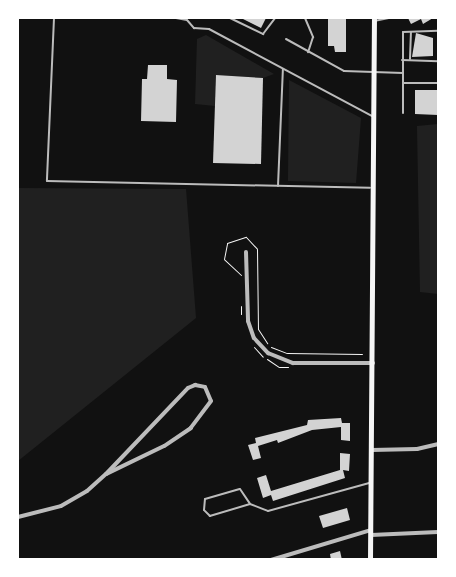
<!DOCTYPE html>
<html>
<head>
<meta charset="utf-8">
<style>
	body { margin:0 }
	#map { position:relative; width:456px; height:577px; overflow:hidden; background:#111; font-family:Raleway,sans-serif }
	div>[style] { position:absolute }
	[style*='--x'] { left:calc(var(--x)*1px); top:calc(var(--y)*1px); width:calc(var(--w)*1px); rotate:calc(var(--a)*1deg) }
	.green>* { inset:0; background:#202020 }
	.building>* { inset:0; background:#d3d3d3 }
	.path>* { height:1px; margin:-0.5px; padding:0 0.5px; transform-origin:0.5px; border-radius:0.5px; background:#f5f5f5 }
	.service>* { height:2px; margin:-1px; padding:0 1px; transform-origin:1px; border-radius:1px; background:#bcbcbc }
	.minor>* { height:4px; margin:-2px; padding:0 2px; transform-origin:2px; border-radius:2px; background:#bcbcbc }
	.secondary>* { height:5px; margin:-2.5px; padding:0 2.5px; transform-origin:2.5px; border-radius:2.5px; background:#f5f5f5 }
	span { translate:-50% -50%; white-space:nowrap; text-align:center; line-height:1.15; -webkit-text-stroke:5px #fff; paint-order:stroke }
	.frame { position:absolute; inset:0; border:19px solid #fff; pointer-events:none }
</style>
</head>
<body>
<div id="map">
	<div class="green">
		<i style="clip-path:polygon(206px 35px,274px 74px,263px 78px,216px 75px,215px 106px,195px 104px,197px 39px)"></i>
		<i style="clip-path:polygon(289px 80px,361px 118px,356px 183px,288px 181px)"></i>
		<i style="clip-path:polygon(438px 124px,438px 294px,420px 292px,417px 126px)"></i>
		<i style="clip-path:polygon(18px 188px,186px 189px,196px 318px,18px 461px)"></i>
	</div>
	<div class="building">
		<i style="clip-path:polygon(241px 18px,266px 18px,261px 28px)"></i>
		<i style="clip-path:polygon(328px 18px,346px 18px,346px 52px,335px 52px,334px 46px,328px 46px)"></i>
		<i style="clip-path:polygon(408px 18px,433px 18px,423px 24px,421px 19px,411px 24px)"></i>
		<i style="clip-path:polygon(416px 33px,433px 38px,433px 56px,412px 57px)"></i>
		<i style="clip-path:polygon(148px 65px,167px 65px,167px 79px,177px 80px,176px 122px,141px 121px,142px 79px,147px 79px)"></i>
		<i style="clip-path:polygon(216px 75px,263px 78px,261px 164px,213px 163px)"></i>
		<i style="clip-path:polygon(415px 90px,438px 90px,438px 115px,415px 114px)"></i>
		<i style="clip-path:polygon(341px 418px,342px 423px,350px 423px,350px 441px,341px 440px,341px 427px,312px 430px,278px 443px,277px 440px,258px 446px,261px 458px,253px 460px,248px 445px,256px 443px,255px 438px,307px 425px,308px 420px)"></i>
		<i style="clip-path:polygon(340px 453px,350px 454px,349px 471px,343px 470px,345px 478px,273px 501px,271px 495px,263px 498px,257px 478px,266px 475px,271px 491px,340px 470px)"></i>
		<i style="clip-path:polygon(347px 508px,350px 520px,323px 528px,319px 516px)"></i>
		<i style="clip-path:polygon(340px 551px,342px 560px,331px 560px,330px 554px)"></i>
	</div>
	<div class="path">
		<i style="--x:241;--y:275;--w:23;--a:-137"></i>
		<i style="--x:224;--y:259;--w:16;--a:-79"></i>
		<i style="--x:227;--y:243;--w:20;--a:-18"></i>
		<i style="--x:246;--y:237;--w:16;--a:47"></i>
		<i style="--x:257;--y:249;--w:80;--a:89.3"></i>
		<i style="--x:258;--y:329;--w:17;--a:57"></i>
		<i style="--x:241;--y:306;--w:8;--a:90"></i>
		<i style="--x:254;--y:347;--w:13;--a:48"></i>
		<i style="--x:271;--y:347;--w:17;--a:21"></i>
		<i style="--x:287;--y:353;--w:75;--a:0.8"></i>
		<i style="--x:267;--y:359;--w:14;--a:34"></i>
		<i style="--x:279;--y:367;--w:9;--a:0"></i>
	</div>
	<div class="service">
		<i style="--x:54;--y:18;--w:163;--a:92.5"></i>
		<i style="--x:47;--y:181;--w:323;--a:1.2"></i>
		<i style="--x:176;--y:18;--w:11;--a:10"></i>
		<i style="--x:187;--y:20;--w:11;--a:49"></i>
		<i style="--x:194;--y:28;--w:15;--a:4"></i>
		<i style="--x:209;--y:29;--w:185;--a:28.1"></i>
		<i style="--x:230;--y:18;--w:37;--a:26"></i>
		<i style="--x:263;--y:34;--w:20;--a:-53"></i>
		<i style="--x:305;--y:18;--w:21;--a:67"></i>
		<i style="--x:313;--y:37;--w:16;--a:108"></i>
		<i style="--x:374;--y:21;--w:15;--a:-11"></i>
		<i style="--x:286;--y:39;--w:66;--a:28.9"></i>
		<i style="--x:344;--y:71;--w:59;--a:1.9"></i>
		<i style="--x:403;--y:73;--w:10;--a:90"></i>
		<i style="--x:403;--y:83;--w:35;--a:0"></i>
		<i style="--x:410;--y:59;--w:27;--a:-88"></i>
		<i style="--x:402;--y:60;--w:36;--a:2"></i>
		<i style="--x:403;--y:73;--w:41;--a:-90"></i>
		<i style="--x:403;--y:32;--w:35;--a:-2"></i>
		<i style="--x:403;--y:83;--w:30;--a:90"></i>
		<i style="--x:278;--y:186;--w:117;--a:-87.6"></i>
		<i style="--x:250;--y:504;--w:42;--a:163.3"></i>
		<i style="--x:210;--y:516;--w:8;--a:-135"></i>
		<i style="--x:204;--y:510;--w:11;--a:-85"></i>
		<i style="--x:205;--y:499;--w:36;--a:-16"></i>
		<i style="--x:240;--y:489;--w:18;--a:56"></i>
		<i style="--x:250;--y:504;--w:19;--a:21"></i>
		<i style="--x:268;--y:511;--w:105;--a:-15.5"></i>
	</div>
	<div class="minor">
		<i style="--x:246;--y:252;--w:69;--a:88.3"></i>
		<i style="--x:248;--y:321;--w:18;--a:71"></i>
		<i style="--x:254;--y:338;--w:21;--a:47"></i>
		<i style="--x:268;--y:353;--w:27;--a:22"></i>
		<i style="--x:293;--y:363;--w:80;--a:0"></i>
		<i style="--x:195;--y:385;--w:10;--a:11"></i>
		<i style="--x:205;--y:387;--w:15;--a:67"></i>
		<i style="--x:211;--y:401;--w:34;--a:127"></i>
		<i style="--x:191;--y:428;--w:32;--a:146"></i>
		<i style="--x:164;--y:446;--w:64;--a:154.2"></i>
		<i style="--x:106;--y:474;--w:119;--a:-46.4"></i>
		<i style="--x:188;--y:388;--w:8;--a:-23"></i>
		<i style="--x:372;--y:450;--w:45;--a:-1.3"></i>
		<i style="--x:417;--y:449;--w:22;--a:-13"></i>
		<i style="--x:18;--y:517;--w:44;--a:-14.3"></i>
		<i style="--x:61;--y:506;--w:30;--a:-30"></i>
		<i style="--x:87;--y:491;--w:25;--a:-42"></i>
		<i style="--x:371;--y:535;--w:67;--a:-2.6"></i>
		<i style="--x:271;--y:560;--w:104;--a:-16.7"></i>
	</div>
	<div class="secondary">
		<i style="--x:370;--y:560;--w:542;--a:-89.58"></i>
	</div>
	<div class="frame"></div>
</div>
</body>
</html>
